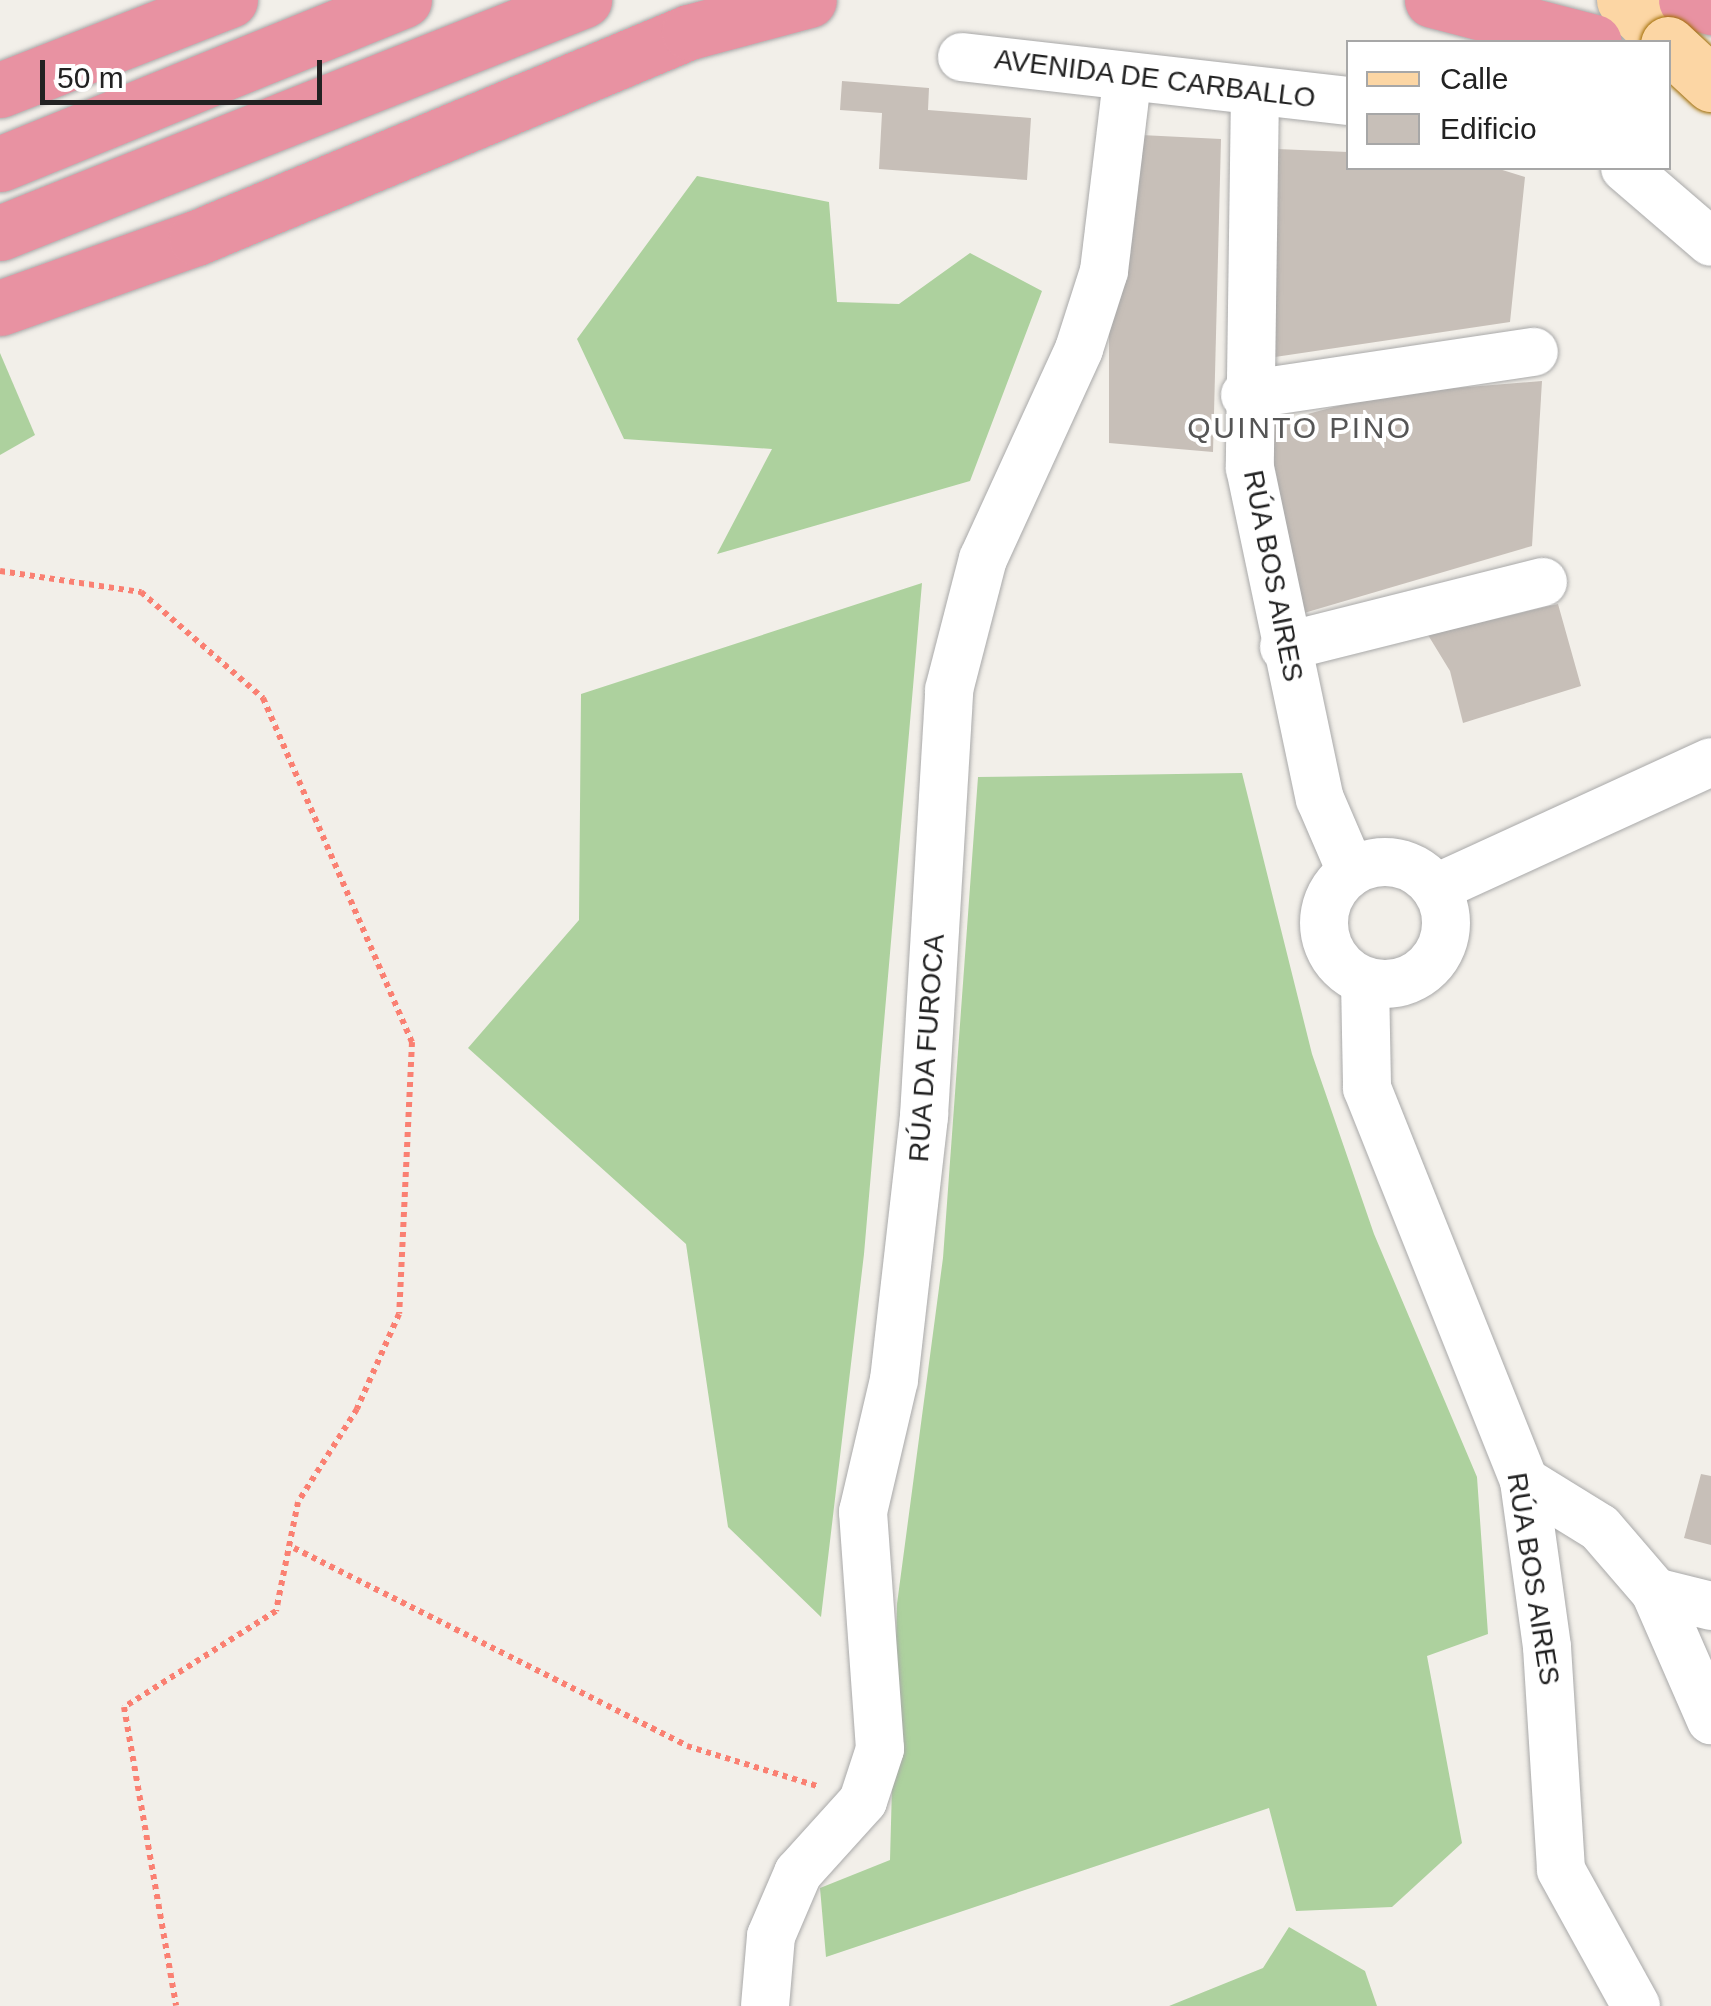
<!DOCTYPE html>
<html>
<head>
<meta charset="utf-8">
<style>
	body { margin:0 }
	#map { position:relative; width:1711px; height:2006px; overflow:hidden; background:#f2efe9; font-family:Helvetica,sans-serif }
	div>[style] { position:absolute }
	[style*='--x'] { left:calc(var(--x)*1px); top:calc(var(--y)*1px); width:calc(var(--w)*1px); rotate:calc(var(--a)*1deg) }
	.forest>* { inset:0; background:#add19e }
	.building>* { inset:0; background:#c7bfb8 }
	.path>* { height:6px; margin-top:-3px; transform-origin:0; background:repeating-linear-gradient(90deg,#fa8072 0 5px,transparent 0 10px) }
	.roads { filter:drop-shadow(0 0 2px #a9a9a9) drop-shadow(0 0 2px #a9a9a9) }
	.minor>* { height:48px; margin:-24px; padding:0 24px; transform-origin:24px; border-radius:24px; background:#fff }
	.minor>.ring { margin:-24px; padding:0; box-sizing:content-box; background:none; border:48px solid #fff; border-radius:50% }
	.major>* { height:55px; margin:-27.5px; padding:0 27.5px; transform-origin:27.5px; border-radius:27.5px; background:#fcd6a4 }
	.highway>* { height:55px; margin:-27.5px; padding:0 27.5px; transform-origin:27.5px; border-radius:27.5px; background:#e892a2 }
	.bridges { filter:drop-shadow(0 0 2px #a06b00) drop-shadow(0 0 2px #a06b00) }
	.major-bridge>* { height:55px; margin:-27.5px; padding:0 27.5px; transform-origin:27.5px; border-radius:27.5px; background:#fcd6a4 }
	span { translate:-50% -50%; white-space:nowrap; text-align:center; line-height:1.15; -webkit-text-stroke:8px #fff; paint-order:stroke }
	.street-label { font-size:28px; color:#222 }
	.neighbourhood-label { font-size:30px; color:#555; letter-spacing:2.5px }
	.legend { position:absolute; left:1346px; top:40px; width:325px; height:130px; box-sizing:border-box; background:#fff; border:2px solid #a7a7a7; margin:0; padding:12px 18px; list-style:none; font-size:30px; color:#222 }
	.legend li { display:flex; align-items:center; gap:20px; height:50px }
	.legend b { width:50px; border:2px solid #a7a7a7 }
	.scale { position:absolute; left:40px; top:60px; width:282px; height:45px; box-sizing:border-box; border:5px solid #222; border-top:0; padding-left:12px; font-size:30px; line-height:35px; white-space:nowrap; color:#222; -webkit-text-stroke:8px #fff; paint-order:stroke }
</style>
</head>
<body>
<div id="map">
	<div class="forest">
		<i style="clip-path:polygon(697px 176px,829px 202px,837px 302px,899px 304px,970px 253px,1042px 291px,970px 481px,717px 554px,772px 449px,624px 439px,577px 339px)"></i>
		<i style="clip-path:polygon(0 353px,35px 435px,0 455px)"></i>
		<i style="clip-path:polygon(922px 583px,864px 1254px,821px 1617px,728px 1527px,686px 1244px,468px 1048px,579px 920px,581px 694px)"></i>
		<i style="clip-path:polygon(1242px 773px,1312px 1054px,1374px 1234px,1477px 1477px,1488px 1634px,1427px 1656px,1462px 1843px,1392px 1907px,1296px 1911px,1269px 1808px,826px 1957px,820px 1888px,890px 1860px,897px 1604px,943px 1258px,978px 777px)"></i>
		<i style="clip-path:polygon(1289px 1927px,1365px 1971px,1377px 2006px,1169px 2006px,1263px 1968px)"></i>
	</div>
	<div class="building">
		<i style="clip-path:polygon(842px 81px,929px 88px,928px 110px,1031px 118px,1027px 180px,879px 169px,882px 113px,840px 110px)"></i>
		<i style="clip-path:polygon(1141px 135px,1221px 139px,1213px 452px,1109px 443px,1109px 317px)"></i>
		<i style="clip-path:polygon(1277px 149px,1348px 152px,1348px 168px,1496px 168px,1525px 177px,1510px 322px,1275px 357px)"></i>
		<i style="clip-path:polygon(1542px 381px,1532px 546px,1304px 613px,1266px 425px,1383px 394px)"></i>
		<i style="clip-path:polygon(1558px 604px,1581px 686px,1463px 723px,1450px 671px,1428px 635px)"></i>
		<i style="clip-path:polygon(1701px 1474px,1711px 1476px,1711px 1545px,1684px 1538px)"></i>
	</div>
	<div class="path">
		<i style="--x:0;--y:571;--w:143;--a:8.5"></i>
		<i style="--x:141;--y:592;--w:162;--a:41"></i>
		<i style="--x:263;--y:698;--w:375;--a:66.6"></i>
		<i style="--x:412;--y:1042;--w:272;--a:92.7"></i>
		<i style="--x:399;--y:1314;--w:104;--a:113.9"></i>
		<i style="--x:357;--y:1409;--w:110;--a:122.4"></i>
		<i style="--x:298;--y:1502;--w:111;--a:101.4"></i>
		<i style="--x:276;--y:1611;--w:180;--a:147.7"></i>
		<i style="--x:124;--y:1707;--w:303;--a:80.1"></i>
		<i style="--x:294;--y:1548;--w:440;--a:26.7"></i>
		<i style="--x:687;--y:1746;--w:139;--a:17.1"></i>
	</div>
	<div class="roads">
		<div class="minor">
			<i style="--x:962;--y:57;--w:388;--a:6.5"></i>
			<i style="--x:1255;--y:92;--w:376;--a:90.8"></i>
			<i style="--x:1250;--y:468;--w:338;--a:78.1"></i>
			<i style="--x:1320;--y:799;--w:78;--a:66.7"></i>
			<i style="--x:1625;--y:168;--w:113;--a:40.7"></i>
			<i style="--x:1245;--y:395;--w:292;--a:-8.5"></i>
			<i style="--x:1284;--y:647;--w:267;--a:-14.1"></i>
			<i class="ring" style="left:1324px;top:862px;width:74px;height:74px"></i>
			<i style="--x:1436;--y:888;--w:302;--a:-24.6"></i>
			<i style="--x:1365;--y:981;--w:107;--a:88.9"></i>
			<i style="--x:1367;--y:1088;--w:423;--a:68.2"></i>
			<i style="--x:1524;--y:1481;--w:168;--a:82.1"></i>
			<i style="--x:1547;--y:1647;--w:223;--a:86.4"></i>
			<i style="--x:1561;--y:1870;--w:155;--a:61.1"></i>
			<i style="--x:1524;--y:1481;--w:89;--a:31.7"></i>
			<i style="--x:1600;--y:1528;--w:84;--a:49.3"></i>
			<i style="--x:1655;--y:1592;--w:140;--a:66.4"></i>
			<i style="--x:1655;--y:1592;--w:58;--a:14"></i>
			<i style="--x:765;--y:2006;--w:70;--a:-85.1"></i>
			<i style="--x:771;--y:1936;--w:69;--a:-66.8"></i>
			<i style="--x:798;--y:1873;--w:97;--a:-47.9"></i>
			<i style="--x:863;--y:1801;--w:55;--a:-71.9"></i>
			<i style="--x:880;--y:1749;--w:238;--a:-94.1"></i>
			<i style="--x:863;--y:1512;--w:136;--a:-76.8"></i>
			<i style="--x:894;--y:1380;--w:266;--a:-83.5"></i>
			<i style="--x:924;--y:1116;--w:427;--a:-86.6"></i>
			<i style="--x:949;--y:690;--w:135;--a:-75.5"></i>
			<i style="--x:983;--y:559;--w:231;--a:-65.4"></i>
			<i style="--x:1079;--y:349;--w:82;--a:-72.2"></i>
			<i style="--x:1104;--y:271;--w:191;--a:-83.1"></i>
		</div>
		<div class="major">
			<i style="--x:1624;--y:0;--w:60;--a:44.3"></i>
		</div>
		<div class="highway">
			<i style="--x:1432;--y:0;--w:167;--a:14.5"></i>
			<i style="--x:1686;--y:0;--w:26;--a:16"></i>
			<i style="--x:0;--y:90;--w:247;--a:-21.4"></i>
			<i style="--x:0;--y:164;--w:436;--a:-22.1"></i>
			<i style="--x:0;--y:233;--w:629;--a:-21.75"></i>
			<i style="--x:0;--y:308;--w:208;--a:-19.7"></i>
			<i style="--x:196;--y:238;--w:534;--a:-22.68"></i>
			<i style="--x:689;--y:32;--w:124;--a:-14.9"></i>
		</div>
	</div>
	<div class="bridges">
		<div class="major-bridge">
			<i style="--x:1668;--y:44;--w:59;--a:42.9"></i>
		</div>
	</div>
	<div class="street-label">
		<span style="left:1155px;top:79px;rotate:7deg">AVENIDA DE CARBALLO</span>
		<span style="left:1273px;top:576px;rotate:79deg">RÚA BOS AIRES</span>
		<span style="left:927px;top:1048px;rotate:-86deg">RÚA DA FUROCA</span>
		<span style="left:1533px;top:1579px;rotate:81deg">RÚA BOS AIRES</span>
	</div>
	<div class="neighbourhood-label">
		<span style="left:1300px;top:428px">QUINTO PINO</span>
	</div>
	<ul class="legend">
	<li><b style="height:12px;background:#fcd6a4"></b>Calle</li>
	<li><b style="height:28px;background:#c7bfb8"></b>Edificio</li>
	</ul>
	<div class="scale">50 m</div>
</div>
</body>
</html>
